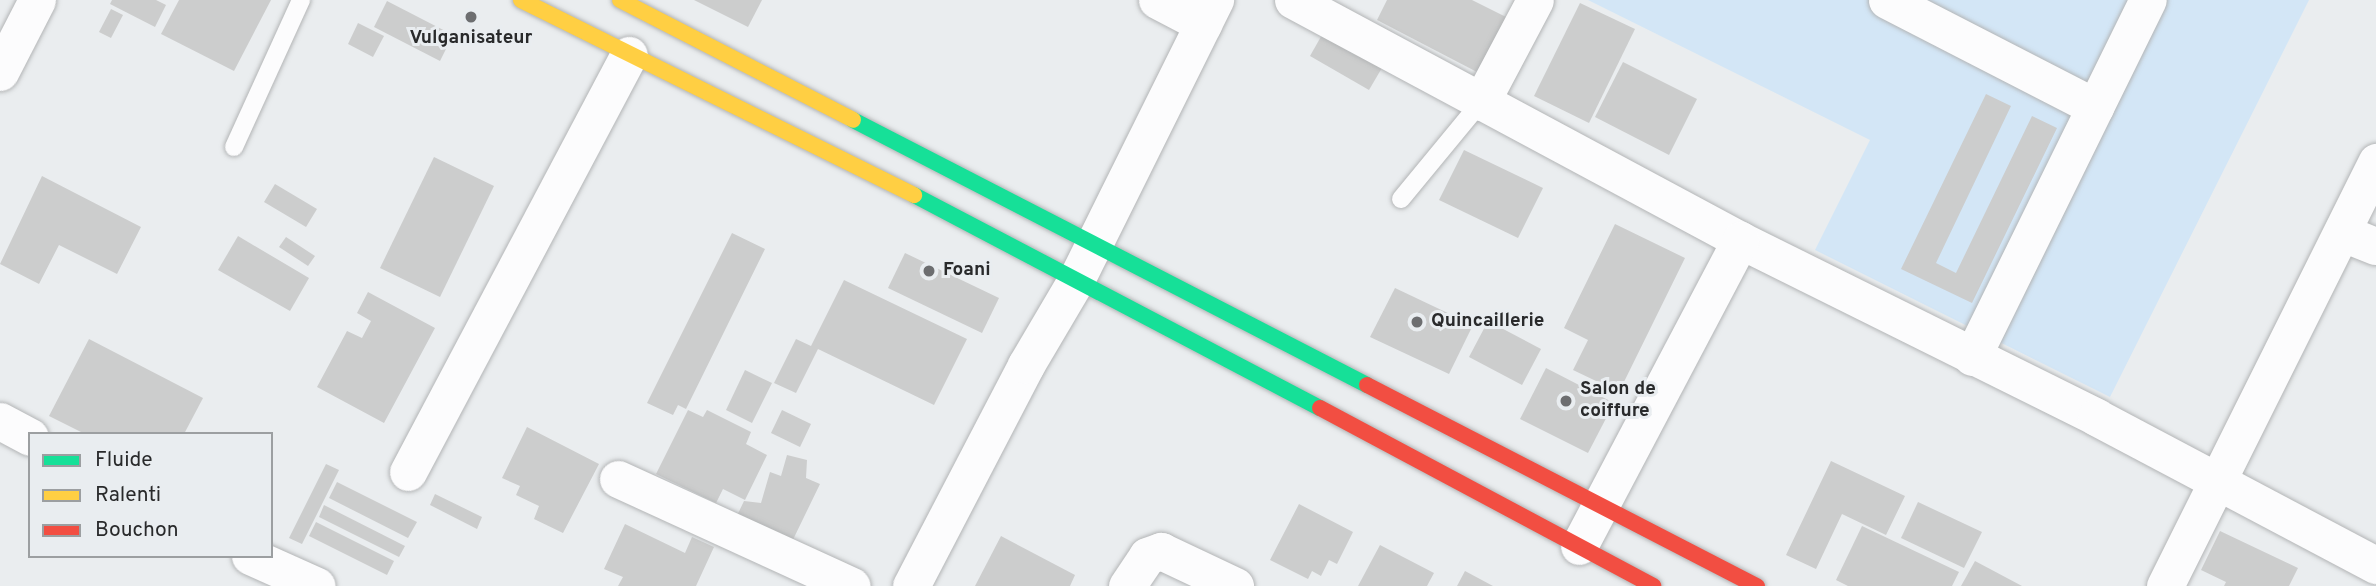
<!DOCTYPE html>
<html>
<head>
<meta charset="utf-8">
<style>
	body { margin:0 }
	#map { position:relative; width:2376px; height:586px; overflow:hidden; background:#eaedef; font-family:Overpass,sans-serif }
	div>[style] { position:absolute }
	[style*='--x'] { left:calc(var(--x)*1px); top:calc(var(--y)*1px); width:calc(var(--w)*1px); rotate:calc(var(--a)*1deg) }
	.green>* { inset:0; background:#d3e6f6 }
	.building>* { inset:0; background:#cccdcd }
	.roads { filter:drop-shadow(0 0 2px #b3b5b6) drop-shadow(0 0 2px #b3b5b6) }
	.lane>* { height:18px; margin:-9px; padding:0 9px; transform-origin:9px; border-radius:9px; background:#fcfcfd }
	.street>* { height:37px; margin:-18.5px; padding:0 18.5px; transform-origin:18.5px; border-radius:18.5px; background:#fcfcfd }
	.fast>* { height:16px; margin:-8px; padding:0 8px; transform-origin:8px; border-radius:8px; background:#16e098 }
	.slow>* { height:16px; margin:-8px; padding:0 8px; transform-origin:8px; border-radius:8px; background:#ffcf43 }
	.jam>* { height:16px; margin:-8px; padding:0 8px; transform-origin:8px; border-radius:8px; background:#f24e42 }
	.dots>* { width:19px; height:19px; translate:-50% -50%; box-sizing:border-box; border:4px solid #e9edf0; border-radius:50% }
	span { translate:-50% -50%; white-space:nowrap; text-align:center; line-height:1.15; -webkit-text-stroke:6px #e9edf0; paint-order:stroke }
	.poi-label { font-size:19px; color:#292a2b; font-weight:700 }
	.left { translate:0 -50%; text-align:left }
	.legend { position:absolute; left:28px; top:432px; width:245px; height:126px; box-sizing:border-box; background:#e9edf0; border:2px solid #9c9fa1; margin:0; padding:9px 12px; list-style:none; font-size:21px; color:#292a2b }
	.legend li { display:flex; align-items:center; gap:14px; height:35px }
	.legend b { width:35px; border:2px solid #9c9fa1 }
</style>
</head>
<body>
<div id="map">
	<div class="green">
		<i style="clip-path:polygon(1588px 0,2309px 0,2110px 397px,1815px 250px,1870px 140px)"></i>
	</div>
	<div class="building">
		<i style="clip-path:polygon(112px 0,156px 0,166px 5px,155px 27px,110px 4px)"></i>
		<i style="clip-path:polygon(179px 0,271px 0,234px 71px,161px 34px)"></i>
		<i style="clip-path:polygon(694px 0,762px 0,748px 27px)"></i>
		<i style="clip-path:polygon(1387px 0,1472px 0,1506px 17px,1477px 72px,1377px 20px)"></i>
		<i style="clip-path:polygon(387px 1px,453px 35px,440px 61px,374px 27px)"></i>
		<i style="clip-path:polygon(1580px 3px,1635px 29px,1589px 123px,1534px 96px)"></i>
		<i style="clip-path:polygon(111px 9px,123px 15px,111px 38px,99px 32px)"></i>
		<i style="clip-path:polygon(358px 23px,384px 36px,373px 57px,348px 44px)"></i>
		<i style="clip-path:polygon(1327px 26px,1386px 61px,1369px 90px,1310px 56px)"></i>
		<i style="clip-path:polygon(1623px 62px,1697px 99px,1669px 155px,1595px 117px)"></i>
		<i style="clip-path:polygon(1986px 94px,2011px 106px,1936px 263px,1956px 273px,2032px 116px,2057px 128px,1972px 303px,1901px 269px)"></i>
		<i style="clip-path:polygon(1464px 150px,1543px 188px,1518px 238px,1439px 200px)"></i>
		<i style="clip-path:polygon(434px 157px,494px 186px,440px 297px,380px 268px)"></i>
		<i style="clip-path:polygon(42px 176px,141px 227px,117px 274px,59px 245px,39px 284px,0 264px)"></i>
		<i style="clip-path:polygon(275px 184px,317px 209px,306px 227px,264px 202px)"></i>
		<i style="clip-path:polygon(1615px 224px,1685px 258px,1619px 392px,1573px 370px,1588px 340px,1564px 328px)"></i>
		<i style="clip-path:polygon(732px 233px,765px 249px,686px 409px,678px 405px,673px 415px,647px 403px)"></i>
		<i style="clip-path:polygon(238px 236px,309px 278px,290px 311px,218px 270px)"></i>
		<i style="clip-path:polygon(286px 237px,315px 256px,308px 266px,279px 247px)"></i>
		<i style="clip-path:polygon(905px 253px,999px 298px,982px 333px,888px 288px)"></i>
		<i style="clip-path:polygon(844px 280px,967px 339px,934px 405px,818px 349px,796px 393px,774px 383px,796px 339px,811px 346px)"></i>
		<i style="clip-path:polygon(1395px 288px,1473px 325px,1449px 374px,1370px 337px)"></i>
		<i style="clip-path:polygon(368px 292px,435px 328px,384px 423px,317px 387px,347px 331px,362px 338px,371px 321px,357px 313px)"></i>
		<i style="clip-path:polygon(1488px 321px,1541px 349px,1522px 385px,1469px 357px)"></i>
		<i style="clip-path:polygon(89px 339px,203px 398px,184px 434px,85px 434px,49px 416px)"></i>
		<i style="clip-path:polygon(1546px 368px,1614px 403px,1588px 453px,1520px 419px)"></i>
		<i style="clip-path:polygon(745px 370px,772px 383px,752px 423px,726px 410px)"></i>
		<i style="clip-path:polygon(688px 410px,703px 417px,707px 410px,751px 432px,746px 444px,767px 455px,745px 500px,723px 489px,716px 503px,656px 474px)"></i>
		<i style="clip-path:polygon(782px 410px,811px 424px,800px 447px,771px 433px)"></i>
		<i style="clip-path:polygon(527px 427px,599px 464px,563px 533px,534px 519px,539px 506px,516px 495px,520px 486px,502px 478px)"></i>
		<i style="clip-path:polygon(787px 455px,807px 460px,806px 478px,820px 484px,787px 552px,734px 522px,744px 501px,761px 503px,770px 472px,781px 476px)"></i>
		<i style="clip-path:polygon(1831px 461px,1905px 496px,1886px 535px,1842px 514px,1816px 569px,1786px 555px)"></i>
		<i style="clip-path:polygon(326px 464px,339px 470px,302px 544px,289px 538px)"></i>
		<i style="clip-path:polygon(337px 482px,417px 522px,408px 538px,329px 498px)"></i>
		<i style="clip-path:polygon(435px 494px,482px 517px,477px 529px,430px 505px)"></i>
		<i style="clip-path:polygon(1918px 502px,1982px 532px,1964px 568px,1901px 538px)"></i>
		<i style="clip-path:polygon(1299px 504px,1353px 532px,1337px 564px,1329px 560px,1321px 576px,1312px 571px,1308px 579px,1270px 560px)"></i>
		<i style="clip-path:polygon(324px 505px,405px 546px,399px 557px,319px 517px)"></i>
		<i style="clip-path:polygon(316px 522px,394px 561px,387px 575px,309px 536px)"></i>
		<i style="clip-path:polygon(625px 524px,685px 553px,692px 537px,714px 547px,696px 586px,618px 586px,623px 577px,604px 569px)"></i>
		<i style="clip-path:polygon(1862px 526px,1959px 572px,1952px 586px,1848px 586px,1836px 580px)"></i>
		<i style="clip-path:polygon(2220px 531px,2298px 568px,2289px 586px,2224px 586px,2226px 582px,2201px 570px)"></i>
		<i style="clip-path:polygon(1001px 536px,1075px 575px,1070px 586px,975px 586px)"></i>
		<i style="clip-path:polygon(1380px 545px,1434px 573px,1427px 586px,1358px 586px)"></i>
		<i style="clip-path:polygon(1975px 561px,2022px 586px,1961px 586px)"></i>
		<i style="clip-path:polygon(1465px 571px,1493px 586px,1457px 586px)"></i>
	</div>
	<div class="roads">
		<div class="lane">
			<i style="--x:234;--y:147;--w:162;--a:-65.5"></i>
			<i style="--x:1401;--y:199;--w:126;--a:-50.5"></i>
		</div>
		<div class="street">
			<i style="--x:1157;--y:0;--w:52;--a:27.6"></i>
			<i style="--x:1293;--y:0;--w:507;--a:28.23"></i>
			<i style="--x:1740;--y:240;--w:398;--a:26.4"></i>
			<i style="--x:2096;--y:417;--w:317;--a:27.9"></i>
			<i style="--x:1887;--y:0;--w:234;--a:27.2"></i>
			<i style="--x:0;--y:72;--w:81;--a:-62.8"></i>
			<i style="--x:1481;--y:102;--w:115;--a:-62.1"></i>
			<i style="--x:2343;--y:233;--w:35;--a:22"></i>
			<i style="--x:1972;--y:357;--w:398;--a:-63.8"></i>
			<i style="--x:0;--y:421;--w:34;--a:28"></i>
			<i style="--x:408;--y:472;--w:472;--a:-62.1"></i>
			<i style="--x:618;--y:479;--w:257;--a:24.6"></i>
			<i style="--x:1579;--y:546;--w:346;--a:-62.2"></i>
			<i style="--x:250;--y:556;--w:73;--a:24.1"></i>
			<i style="--x:911;--y:586;--w:249;--a:-62.5"></i>
			<i style="--x:1026;--y:365;--w:99;--a:-59.5"></i>
			<i style="--x:1076;--y:280;--w:313;--a:-63.6"></i>
			<i style="--x:1127;--y:586;--w:36;--a:-56"></i>
			<i style="--x:1147;--y:556;--w:15;--a:-20"></i>
			<i style="--x:1161;--y:551;--w:82;--a:25.3"></i>
			<i style="--x:2165;--y:586;--w:474;--a:-63.5"></i>
		</div>
		<div class="fast">
			<i style="--x:853;--y:120;--w:578;--a:27.27"></i>
			<i style="--x:914;--y:195;--w:458;--a:27.7"></i>
		</div>
		<div class="slow">
			<i style="--x:521;--y:0;--w:439;--a:26.4"></i>
			<i style="--x:620;--y:0;--w:262;--a:27.2"></i>
		</div>
		<div class="jam">
			<i style="--x:1367;--y:385;--w:439;--a:27.3"></i>
			<i style="--x:1320;--y:408;--w:378;--a:28.1"></i>
		</div>
	</div>
	<div class="dots">
		<i style="left:471px;top:17px;background:#6d6e70"></i>
		<i style="left:929px;top:271px;background:#6d6e70"></i>
		<i style="left:1417px;top:322px;background:#6d6e70"></i>
		<i style="left:1566px;top:401px;background:#6d6e70"></i>
	</div>
	<div class="poi-label">
		<span style="left:471px;top:39px">Vulganisateur</span>
		<span class="left" style="left:943px;top:271px">Foani</span>
		<span class="left" style="left:1431px;top:322px">Quincaillerie</span>
		<span class="left" style="left:1580px;top:401px">Salon de<br>coiffure</span>
	</div>
	<ul class="legend">
	<li><b style="height:9px;background:#16e098"></b>Fluide</li>
	<li><b style="height:9px;background:#ffcf43"></b>Ralenti</li>
	<li><b style="height:9px;background:#f24e42"></b>Bouchon</li>
	</ul>
</div>
</body>
</html>
